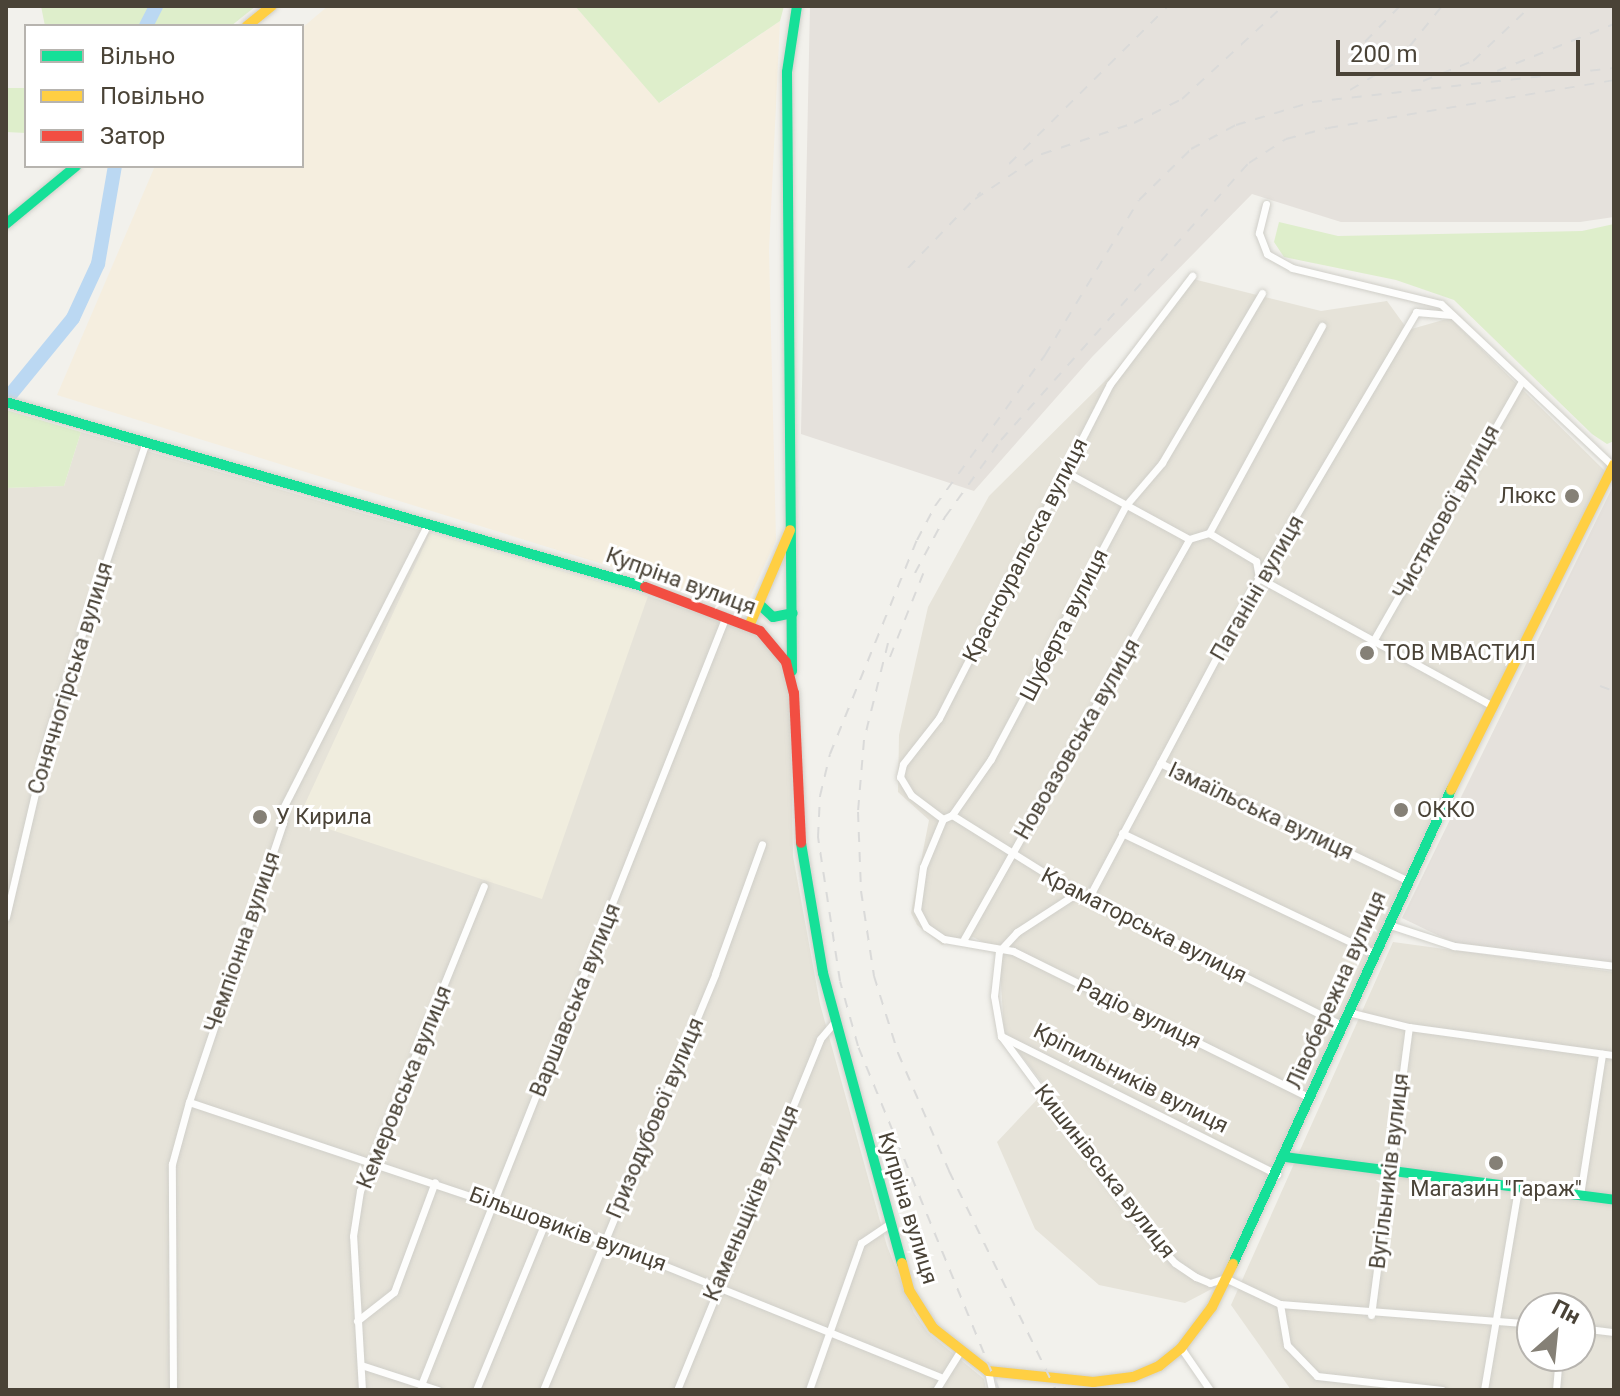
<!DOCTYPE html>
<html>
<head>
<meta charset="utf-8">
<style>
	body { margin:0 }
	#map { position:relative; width:1620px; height:1396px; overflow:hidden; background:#f2f1ec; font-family:Roboto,sans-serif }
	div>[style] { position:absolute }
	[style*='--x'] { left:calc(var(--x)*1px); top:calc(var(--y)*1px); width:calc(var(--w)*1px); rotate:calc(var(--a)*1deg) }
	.residential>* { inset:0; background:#e6e3d9 }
	.commercial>* { inset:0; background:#f5eedf }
	.industrial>* { inset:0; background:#e5e1dc }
	.education>* { inset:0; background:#f0edde }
	.green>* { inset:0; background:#deeecb }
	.river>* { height:14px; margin:-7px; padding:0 7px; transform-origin:7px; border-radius:7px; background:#bbd8f2 }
	.roads { filter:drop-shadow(0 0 2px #d0cfc9) drop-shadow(0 0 2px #d0cfc9) }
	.street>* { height:7px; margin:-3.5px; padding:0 3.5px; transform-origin:3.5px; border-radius:3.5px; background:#fdfdfc }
	.fast>* { height:10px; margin:-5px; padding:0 5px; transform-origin:5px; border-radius:5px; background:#16e098 }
	.slow>* { height:10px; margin:-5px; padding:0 5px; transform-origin:5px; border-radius:5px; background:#ffcf43 }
	.jam>* { height:10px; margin:-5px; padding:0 5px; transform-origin:5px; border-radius:5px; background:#f24e42 }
	.rail>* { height:2px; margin-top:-1px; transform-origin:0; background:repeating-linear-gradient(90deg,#dadad9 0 10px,transparent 0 20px) }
	.dots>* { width:22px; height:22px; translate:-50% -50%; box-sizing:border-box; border:4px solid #fff; border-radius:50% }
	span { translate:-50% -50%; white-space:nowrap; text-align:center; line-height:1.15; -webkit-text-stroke:6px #fff; paint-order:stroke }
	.poi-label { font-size:22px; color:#4a4337 }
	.right { translate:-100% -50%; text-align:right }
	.left { translate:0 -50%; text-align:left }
	.street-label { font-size:22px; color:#4a4337 }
	.frame { position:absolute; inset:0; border:8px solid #4a4337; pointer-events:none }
	.legend { position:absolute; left:24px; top:24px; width:280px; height:144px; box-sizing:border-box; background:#fff; border:2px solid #b7b4af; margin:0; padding:10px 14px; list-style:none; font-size:24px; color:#4a4337 }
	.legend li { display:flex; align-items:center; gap:16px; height:40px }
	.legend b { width:40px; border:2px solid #b7b4af }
	.north { position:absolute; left:1516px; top:1292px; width:80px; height:80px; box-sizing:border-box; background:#fff; border:2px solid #b7b4af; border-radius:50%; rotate:27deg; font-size:22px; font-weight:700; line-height:32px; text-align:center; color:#4a4337 }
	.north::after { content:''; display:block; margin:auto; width:28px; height:36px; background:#858076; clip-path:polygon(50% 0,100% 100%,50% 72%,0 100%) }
	.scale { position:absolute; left:1336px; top:40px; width:244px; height:36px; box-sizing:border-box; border:4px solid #4a4337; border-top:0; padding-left:10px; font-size:24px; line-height:28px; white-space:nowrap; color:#4a4337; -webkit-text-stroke:6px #fff; paint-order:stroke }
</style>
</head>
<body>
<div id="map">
	<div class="residential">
		<i style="clip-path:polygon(1193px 279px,1321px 311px,1387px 301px,1408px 330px,1450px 318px,1606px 472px,1401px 884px,1225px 1282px,1185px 1303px,1099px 1285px,1035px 1229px,997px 1142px,1047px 1089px,1004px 1033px,999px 951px,973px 937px,942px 945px,917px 925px,911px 913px,929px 820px,898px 792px,899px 735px,928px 607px,989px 496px,1114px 372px)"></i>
		<i style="clip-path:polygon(81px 432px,648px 596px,758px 633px,782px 664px,790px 693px,793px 856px,820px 1004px,887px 1246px,914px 1313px,928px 1333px,984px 1379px,986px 1390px,6px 1390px,6px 488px,64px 486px)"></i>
		<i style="clip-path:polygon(evenodd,1393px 942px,1614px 972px,1614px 1390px,1291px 1390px,1231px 1305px,1393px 942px,1532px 1308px,1580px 1308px,1580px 1356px,1532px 1356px,1532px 1308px)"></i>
	</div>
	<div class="commercial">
		<i style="clip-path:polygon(328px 6px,575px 6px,660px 103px,780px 21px,769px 250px,776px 540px,745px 608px,57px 395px,155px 166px,302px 166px,302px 28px)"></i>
	</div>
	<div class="industrial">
		<i style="clip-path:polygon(810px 6px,1614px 6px,1614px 217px,1580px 222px,1341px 222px,1252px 194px,1092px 357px,974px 491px,801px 434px)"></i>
		<i style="clip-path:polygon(1614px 484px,1614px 970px,1462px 947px,1402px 918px)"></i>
	</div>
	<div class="education">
		<i style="clip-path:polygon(430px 533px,648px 596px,542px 899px,298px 819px)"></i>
	</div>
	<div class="green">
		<i style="clip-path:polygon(41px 6px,256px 6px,231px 26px,45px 26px)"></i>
		<i style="clip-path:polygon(575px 6px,784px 6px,780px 21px,659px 103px)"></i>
		<i style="clip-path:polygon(6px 88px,26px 88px,26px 133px,6px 132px)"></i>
		<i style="clip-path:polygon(1279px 222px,1338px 236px,1582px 231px,1614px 224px,1614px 441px,1607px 444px,1592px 434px,1454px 300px,1396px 280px,1284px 257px,1274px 242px)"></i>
		<i style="clip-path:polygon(6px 410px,81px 432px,64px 486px,6px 488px)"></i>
	</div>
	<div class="river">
		<i style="--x:146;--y:26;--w:22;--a:-63"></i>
		<i style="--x:6;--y:400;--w:106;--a:-50.7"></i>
		<i style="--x:73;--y:318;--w:60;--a:-65.2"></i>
		<i style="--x:98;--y:264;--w:99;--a:-80.2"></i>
	</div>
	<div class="roads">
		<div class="street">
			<i style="--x:1266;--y:204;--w:30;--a:104"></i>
			<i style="--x:1259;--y:233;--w:22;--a:69"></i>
			<i style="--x:1267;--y:254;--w:29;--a:29"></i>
			<i style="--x:1292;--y:268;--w:153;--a:13.6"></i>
			<i style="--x:1441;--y:304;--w:236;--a:43.3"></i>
			<i style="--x:1262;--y:293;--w:197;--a:120.5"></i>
			<i style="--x:1162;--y:463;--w:55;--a:130.6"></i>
			<i style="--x:1126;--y:505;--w:288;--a:118"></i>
			<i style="--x:991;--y:759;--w:68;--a:124.9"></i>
			<i style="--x:952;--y:815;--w:10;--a:156"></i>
			<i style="--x:943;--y:819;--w:52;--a:112.6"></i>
			<i style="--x:923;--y:867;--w:43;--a:97.9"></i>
			<i style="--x:917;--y:910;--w:19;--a:62"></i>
			<i style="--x:926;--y:927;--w:22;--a:34"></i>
			<i style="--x:944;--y:939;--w:70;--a:9.9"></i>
			<i style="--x:1013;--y:951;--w:332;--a:26.3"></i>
			<i style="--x:1066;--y:472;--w:140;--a:28.6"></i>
			<i style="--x:1189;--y:539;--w:21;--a:-17"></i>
			<i style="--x:1209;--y:533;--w:55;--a:30.8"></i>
			<i style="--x:1256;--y:561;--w:17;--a:80"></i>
			<i style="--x:1259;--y:578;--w:267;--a:28.7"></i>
			<i style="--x:1209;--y:533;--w:236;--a:-61.4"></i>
			<i style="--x:1372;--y:643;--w:300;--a:-60.2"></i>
			<i style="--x:1160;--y:763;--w:272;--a:25.4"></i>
			<i style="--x:952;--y:815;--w:147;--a:32"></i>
			<i style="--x:1077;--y:893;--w:296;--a:26.5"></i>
			<i style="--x:943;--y:819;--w:40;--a:-143"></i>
			<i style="--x:911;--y:795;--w:21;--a:-121"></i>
			<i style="--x:900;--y:777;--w:13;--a:-77"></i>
			<i style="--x:903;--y:764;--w:58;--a:-52"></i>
			<i style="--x:939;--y:718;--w:375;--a:-62.9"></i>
			<i style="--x:1110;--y:384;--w:136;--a:-52.8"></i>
			<i style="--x:1122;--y:833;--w:279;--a:25.5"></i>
			<i style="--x:1077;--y:893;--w:72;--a:147"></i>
			<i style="--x:1017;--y:932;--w:26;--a:133"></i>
			<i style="--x:999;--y:951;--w:45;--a:96.3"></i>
			<i style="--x:994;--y:996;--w:41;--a:80.1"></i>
			<i style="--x:1001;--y:1036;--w:309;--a:26.6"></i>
			<i style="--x:1088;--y:899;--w:364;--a:-62"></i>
			<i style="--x:1259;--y:578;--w:309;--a:-59.4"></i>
			<i style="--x:1416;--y:312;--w:36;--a:5"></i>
			<i style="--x:6;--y:917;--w:192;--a:-76.8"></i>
			<i style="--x:50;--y:730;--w:304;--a:-71.6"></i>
			<i style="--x:1387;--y:924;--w:71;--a:18.2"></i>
			<i style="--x:1454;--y:946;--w:161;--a:7.1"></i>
			<i style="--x:964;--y:939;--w:459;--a:-60.6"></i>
			<i style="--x:1348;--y:1012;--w:63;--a:13.8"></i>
			<i style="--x:1409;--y:1027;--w:207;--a:7.8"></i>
			<i style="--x:1001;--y:1036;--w:236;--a:53.6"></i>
			<i style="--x:1141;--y:1226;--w:50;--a:47.4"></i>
			<i style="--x:1175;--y:1263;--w:25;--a:34"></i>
			<i style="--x:1196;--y:1277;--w:15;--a:23"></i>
			<i style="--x:1210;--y:1283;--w:16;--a:-18"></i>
			<i style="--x:1225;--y:1278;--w:61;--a:25.3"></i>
			<i style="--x:1280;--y:1304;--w:253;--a:4.5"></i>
			<i style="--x:189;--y:1102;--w:438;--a:18.5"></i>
			<i style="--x:604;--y:1241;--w:362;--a:22"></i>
			<i style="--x:1580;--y:1195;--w:143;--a:-81.1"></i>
			<i style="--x:1280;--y:1304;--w:42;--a:80.3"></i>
			<i style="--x:1287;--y:1345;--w:43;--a:45.9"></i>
			<i style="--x:1317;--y:1376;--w:126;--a:6.4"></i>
			<i style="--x:1371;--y:1315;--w:290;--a:-82.5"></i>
			<i style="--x:357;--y:1321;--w:47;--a:-38.1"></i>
			<i style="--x:394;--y:1292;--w:117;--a:-69.6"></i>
			<i style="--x:1580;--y:1328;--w:34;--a:7"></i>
			<i style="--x:1181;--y:1348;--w:51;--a:55.4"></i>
			<i style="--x:361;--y:1365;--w:81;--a:18"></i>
			<i style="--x:988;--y:1371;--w:19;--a:78"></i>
			<i style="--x:421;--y:1385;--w:827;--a:-68.37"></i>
			<i style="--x:173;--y:1390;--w:226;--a:-90.3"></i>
			<i style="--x:172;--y:1164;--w:64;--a:-74.7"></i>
			<i style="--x:189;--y:1102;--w:294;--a:-71.4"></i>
			<i style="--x:283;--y:823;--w:15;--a:-90"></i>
			<i style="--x:283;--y:808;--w:318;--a:-63"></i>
			<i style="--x:362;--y:1390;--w:154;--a:-93.3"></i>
			<i style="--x:353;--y:1236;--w:46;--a:-81.2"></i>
			<i style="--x:360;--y:1191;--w:329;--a:-67.9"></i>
			<i style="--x:476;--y:1390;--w:184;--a:-67.6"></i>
			<i style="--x:543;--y:1390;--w:450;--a:-67.5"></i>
			<i style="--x:715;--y:974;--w:138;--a:-70.1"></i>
			<i style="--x:677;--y:1390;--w:379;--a:-67.8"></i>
			<i style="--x:820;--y:1039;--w:23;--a:-50"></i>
			<i style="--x:809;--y:1390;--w:156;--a:-70.5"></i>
			<i style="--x:861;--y:1243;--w:34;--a:-34"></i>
			<i style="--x:936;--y:1390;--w:44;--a:-58.1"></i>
			<i style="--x:1484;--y:1390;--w:205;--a:-80.4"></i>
			<i style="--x:1556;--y:1390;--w:34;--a:-85"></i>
		</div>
		<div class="fast">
			<i style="--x:6;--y:224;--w:91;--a:-39.6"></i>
			<i style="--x:6;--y:402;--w:665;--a:16.15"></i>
			<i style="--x:759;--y:604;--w:19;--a:43"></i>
			<i style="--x:773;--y:617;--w:20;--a:-11"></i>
			<i style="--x:792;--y:671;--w:599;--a:-90.48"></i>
			<i style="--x:787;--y:72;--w:67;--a:-81.4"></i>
			<i style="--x:801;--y:843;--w:132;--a:80.4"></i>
			<i style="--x:823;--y:973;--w:301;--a:74.8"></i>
			<i style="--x:1285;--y:1157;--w:332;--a:7.4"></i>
			<i style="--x:1233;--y:1264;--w:522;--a:-65.3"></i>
		</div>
		<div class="slow">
			<i style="--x:247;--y:26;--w:32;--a:-39"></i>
			<i style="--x:750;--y:624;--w:102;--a:-66.9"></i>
			<i style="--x:1451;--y:790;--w:364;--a:-63.4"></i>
			<i style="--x:902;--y:1263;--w:28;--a:75"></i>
			<i style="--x:909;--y:1290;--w:45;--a:57.7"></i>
			<i style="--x:933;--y:1328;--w:70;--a:38"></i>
			<i style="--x:988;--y:1371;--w:106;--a:6"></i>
			<i style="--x:1093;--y:1382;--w:40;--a:-7.1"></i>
			<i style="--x:1133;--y:1377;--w:28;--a:-23"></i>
			<i style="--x:1159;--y:1366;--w:28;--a:-39"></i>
			<i style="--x:1181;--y:1348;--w:51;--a:-52.9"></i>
			<i style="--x:1212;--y:1307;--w:48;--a:-64"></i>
		</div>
		<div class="jam">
			<i style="--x:645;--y:587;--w:123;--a:20.9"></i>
			<i style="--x:760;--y:631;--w:40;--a:50"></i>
			<i style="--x:786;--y:662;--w:32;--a:76"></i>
			<i style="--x:794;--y:693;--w:150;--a:87.3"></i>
		</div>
	</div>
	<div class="rail">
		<i style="--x:1351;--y:56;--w:70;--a:-45.6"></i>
		<i style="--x:1497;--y:71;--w:126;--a:-21.9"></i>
		<i style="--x:1423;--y:81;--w:54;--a:-21.8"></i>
		<i style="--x:1473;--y:61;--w:80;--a:-43.5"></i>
		<i style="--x:1350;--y:90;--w:55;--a:-30.8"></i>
		<i style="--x:1397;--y:62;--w:72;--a:-51.2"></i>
		<i style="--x:1009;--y:164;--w:224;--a:-44.8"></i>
		<i style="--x:975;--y:199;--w:81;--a:-33.9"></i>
		<i style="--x:1042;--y:154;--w:97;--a:-18.6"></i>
		<i style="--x:1134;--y:123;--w:54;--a:-26.6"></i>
		<i style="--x:1182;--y:99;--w:137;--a:-42.6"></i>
		<i style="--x:908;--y:268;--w:105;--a:-46.2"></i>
		<i style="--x:915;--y:573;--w:64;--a:-61.8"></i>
		<i style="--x:945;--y:517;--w:95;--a:-54"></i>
		<i style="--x:1001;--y:440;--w:372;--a:-48.2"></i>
		<i style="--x:1249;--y:163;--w:44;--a:-33"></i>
		<i style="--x:1286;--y:139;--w:43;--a:-14.7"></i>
		<i style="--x:1328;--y:128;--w:290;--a:-9.5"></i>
		<i style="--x:888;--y:643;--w:100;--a:103.9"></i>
		<i style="--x:864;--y:740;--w:72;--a:94.8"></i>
		<i style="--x:858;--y:812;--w:79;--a:87.8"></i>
		<i style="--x:861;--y:891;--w:86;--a:81.3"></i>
		<i style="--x:874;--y:976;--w:81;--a:72.7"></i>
		<i style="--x:898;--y:1053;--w:129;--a:66.6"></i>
		<i style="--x:949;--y:1171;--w:244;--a:64"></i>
		<i style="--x:890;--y:657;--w:100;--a:-68.3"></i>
		<i style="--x:1600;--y:686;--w:15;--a:20"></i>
		<i style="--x:999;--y:1390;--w:372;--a:-112.3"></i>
		<i style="--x:858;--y:1046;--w:67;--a:-105.5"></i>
		<i style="--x:840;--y:981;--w:146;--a:-98.7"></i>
		<i style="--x:818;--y:837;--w:41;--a:-87.2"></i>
		<i style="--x:820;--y:796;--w:43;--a:-76.6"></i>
		<i style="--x:830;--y:754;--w:231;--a:-67.9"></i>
		<i style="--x:917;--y:540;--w:38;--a:-62"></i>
		<i style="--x:935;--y:506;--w:187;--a:-53.9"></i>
		<i style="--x:1045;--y:355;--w:181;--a:-58.8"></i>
		<i style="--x:1139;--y:200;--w:73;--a:-44.4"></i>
		<i style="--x:1191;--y:149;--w:51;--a:-28.1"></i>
		<i style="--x:1236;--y:125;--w:79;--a:-16.8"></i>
		<i style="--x:1312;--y:102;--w:304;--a:-6.4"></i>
	</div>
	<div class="dots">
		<i style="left:1572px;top:496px;background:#858076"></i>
		<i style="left:1367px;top:653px;background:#858076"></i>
		<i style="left:1401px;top:810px;background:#858076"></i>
		<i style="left:260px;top:817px;background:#858076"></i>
		<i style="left:1496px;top:1163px;background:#858076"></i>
	</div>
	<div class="poi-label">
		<span class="right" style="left:1556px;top:496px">Люкс</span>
		<span class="left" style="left:1383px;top:653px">ТОВ МВАСТИЛ</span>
		<span class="left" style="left:1417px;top:810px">ОККО</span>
		<span class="left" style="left:276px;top:817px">У Кирила</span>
		<span style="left:1496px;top:1189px">Магазин "Гараж"</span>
	</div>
	<div class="street-label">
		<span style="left:1446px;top:512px;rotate:-61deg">Чистякової вулиця</span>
		<span style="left:1025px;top:550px;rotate:-63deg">Красноуральска вулиця</span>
		<span style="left:681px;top:581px;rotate:20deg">Купріна вулиця</span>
		<span style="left:1257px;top:588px;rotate:-60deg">Паганіні вулиця</span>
		<span style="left:1064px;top:625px;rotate:-63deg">Шуберта вулиця</span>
		<span style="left:70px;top:678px;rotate:-73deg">Сонячногірська вулиця</span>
		<span style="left:1077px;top:739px;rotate:-60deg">Новоазовська вулиця</span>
		<span style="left:1261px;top:811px;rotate:25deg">Ізмаїльська вулиця</span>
		<span style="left:1144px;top:925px;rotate:27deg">Краматорська вулиця</span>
		<span style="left:242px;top:942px;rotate:-71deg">Чемпіонна вулиця</span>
		<span style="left:1336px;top:990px;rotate:-66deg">Лівобережна вулиця</span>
		<span style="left:575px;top:1000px;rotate:-68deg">Варшавська вулиця</span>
		<span style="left:1139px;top:1013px;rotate:26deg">Радіо вулиця</span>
		<span style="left:1131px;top:1078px;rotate:27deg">Кріпильників вулиця</span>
		<span style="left:404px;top:1087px;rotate:-68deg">Кемеровська вулиця</span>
		<span style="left:655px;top:1118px;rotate:-67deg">Гризодубової вулиця</span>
		<span style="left:1105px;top:1171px;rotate:52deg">Кишинівська вулиця</span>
		<span style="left:1389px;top:1171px;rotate:-83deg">Вугільників вулиця</span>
		<span style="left:751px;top:1203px;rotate:-67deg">Каменьщіків вулиця</span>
		<span style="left:908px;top:1208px;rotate:73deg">Купріна вулиця</span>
		<span style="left:568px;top:1229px;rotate:20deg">Більшовиків вулиця</span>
	</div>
	<div class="frame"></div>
	<ul class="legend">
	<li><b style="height:10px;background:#16e098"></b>Вільно</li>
	<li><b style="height:10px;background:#ffcf43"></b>Повільно</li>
	<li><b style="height:10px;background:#f24e42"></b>Затор</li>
	</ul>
	<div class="north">Пн</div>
	<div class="scale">200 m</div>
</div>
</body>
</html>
